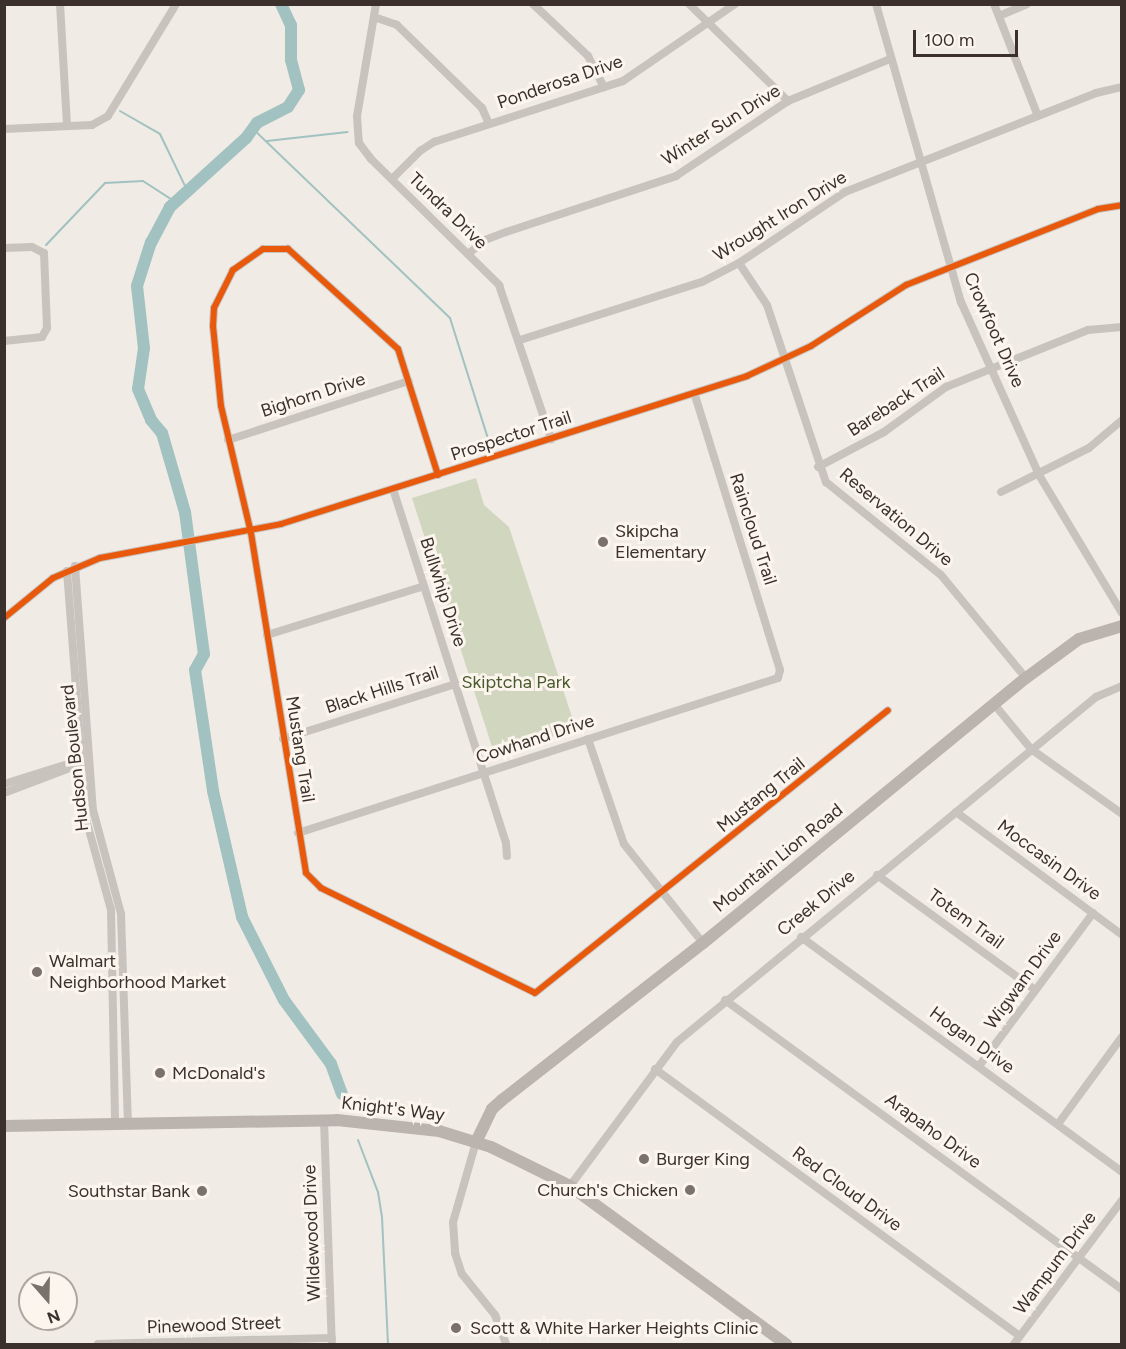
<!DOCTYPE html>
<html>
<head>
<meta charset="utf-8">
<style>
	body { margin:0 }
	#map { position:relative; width:1126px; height:1349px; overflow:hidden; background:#f0ebe5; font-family:Figtree,sans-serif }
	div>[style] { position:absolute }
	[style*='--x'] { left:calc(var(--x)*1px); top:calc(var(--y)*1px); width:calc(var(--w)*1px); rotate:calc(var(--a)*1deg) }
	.green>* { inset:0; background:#d1d6bf }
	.stream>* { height:2px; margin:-1px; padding:0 1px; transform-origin:1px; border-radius:1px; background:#a1c2c1 }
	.river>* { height:12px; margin:-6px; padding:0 6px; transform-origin:6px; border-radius:6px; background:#a1c2c1 }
	.street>* { height:8px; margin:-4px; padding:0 4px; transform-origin:4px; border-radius:4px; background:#c9c3be }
	.secondary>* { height:12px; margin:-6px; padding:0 6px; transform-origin:6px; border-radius:6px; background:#bab3ae }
	.cycleway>* { height:6px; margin:-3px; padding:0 3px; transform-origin:3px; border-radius:3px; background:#e8590c }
	.dots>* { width:16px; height:16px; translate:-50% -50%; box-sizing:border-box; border:3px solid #fbf5ee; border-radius:50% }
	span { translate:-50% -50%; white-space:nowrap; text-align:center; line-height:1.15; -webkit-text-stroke:6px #fbf5ee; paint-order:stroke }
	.street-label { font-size:18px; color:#3b302b }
	.poi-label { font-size:18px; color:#3b302b }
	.left { translate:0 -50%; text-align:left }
	.right { translate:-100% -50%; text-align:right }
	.park-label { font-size:18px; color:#4a5a2e }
	.frame { position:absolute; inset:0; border:6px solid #3b302b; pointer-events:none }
	.north { position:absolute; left:18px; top:1271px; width:60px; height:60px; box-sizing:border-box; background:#fbf5ee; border:2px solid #aea6a0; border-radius:50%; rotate:160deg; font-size:16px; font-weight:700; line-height:24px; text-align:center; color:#3b302b }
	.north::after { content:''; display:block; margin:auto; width:21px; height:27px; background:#7a716c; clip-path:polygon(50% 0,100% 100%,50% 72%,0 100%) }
	.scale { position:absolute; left:913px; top:30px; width:105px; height:27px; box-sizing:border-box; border:3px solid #3b302b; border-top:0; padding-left:8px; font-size:18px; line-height:21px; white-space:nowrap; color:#3b302b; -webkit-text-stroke:4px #fbf5ee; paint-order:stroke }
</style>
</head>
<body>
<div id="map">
	<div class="green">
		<i style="clip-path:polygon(476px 478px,484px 505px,509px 527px,576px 729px,495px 756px,412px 498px)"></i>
	</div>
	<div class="stream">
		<i style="--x:120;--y:111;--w:46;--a:29.9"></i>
		<i style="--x:160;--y:134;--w:62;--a:64.3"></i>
		<i style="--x:253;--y:129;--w:273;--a:43.8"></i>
		<i style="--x:450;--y:318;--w:133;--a:72.5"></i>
		<i style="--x:267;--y:141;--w:81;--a:-6.3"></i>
		<i style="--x:46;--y:245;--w:86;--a:-46.4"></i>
		<i style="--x:105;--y:183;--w:38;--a:-3"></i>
		<i style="--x:143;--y:181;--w:38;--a:33"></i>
		<i style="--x:358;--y:1140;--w:56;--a:69"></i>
		<i style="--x:378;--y:1192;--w:25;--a:81"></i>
		<i style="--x:382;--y:1217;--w:127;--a:87.3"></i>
	</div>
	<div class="river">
		<i style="--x:281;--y:4;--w:23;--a:65"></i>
		<i style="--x:291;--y:25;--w:35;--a:90"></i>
		<i style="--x:291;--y:60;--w:31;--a:75"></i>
		<i style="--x:299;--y:90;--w:20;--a:123"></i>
		<i style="--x:288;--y:107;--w:35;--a:153"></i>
		<i style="--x:257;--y:123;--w:19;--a:126"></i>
		<i style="--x:246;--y:138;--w:103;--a:137.8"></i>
		<i style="--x:170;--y:207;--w:40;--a:118"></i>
		<i style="--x:151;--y:242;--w:46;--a:107.7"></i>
		<i style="--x:137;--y:286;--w:62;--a:83.6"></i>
		<i style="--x:144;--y:348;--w:41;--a:98.3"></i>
		<i style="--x:138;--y:389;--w:34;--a:67"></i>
		<i style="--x:151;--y:420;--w:17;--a:50"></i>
		<i style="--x:162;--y:433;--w:82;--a:73.8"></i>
		<i style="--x:185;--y:512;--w:143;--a:82.4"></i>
		<i style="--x:204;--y:654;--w:18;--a:119"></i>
		<i style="--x:195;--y:670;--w:122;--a:81.5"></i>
		<i style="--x:213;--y:791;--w:129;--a:77"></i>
		<i style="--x:242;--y:917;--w:93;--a:63.2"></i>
		<i style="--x:284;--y:1000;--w:79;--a:53.7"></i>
		<i style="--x:331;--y:1064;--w:32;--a:70"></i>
	</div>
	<div class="street">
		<i style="--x:60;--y:4;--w:122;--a:86.7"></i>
		<i style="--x:376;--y:4;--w:114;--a:99.6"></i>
		<i style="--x:357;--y:116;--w:27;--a:86"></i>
		<i style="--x:359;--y:143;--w:20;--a:53"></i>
		<i style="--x:371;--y:159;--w:180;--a:44.5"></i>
		<i style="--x:499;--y:285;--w:163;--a:71.3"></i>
		<i style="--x:533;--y:4;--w:76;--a:43.4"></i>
		<i style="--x:588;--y:56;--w:35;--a:63"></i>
		<i style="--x:689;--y:4;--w:139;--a:44.4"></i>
		<i style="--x:876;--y:4;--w:310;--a:74.1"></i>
		<i style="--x:961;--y:302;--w:190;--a:65.7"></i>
		<i style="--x:1039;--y:475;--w:161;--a:59"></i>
		<i style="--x:994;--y:4;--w:120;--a:68.6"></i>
		<i style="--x:999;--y:16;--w:30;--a:-23"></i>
		<i style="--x:374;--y:17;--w:24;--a:19"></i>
		<i style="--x:397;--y:25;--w:119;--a:44.3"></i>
		<i style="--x:482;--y:108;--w:17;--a:66"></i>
		<i style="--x:4;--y:129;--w:88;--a:-2.6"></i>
		<i style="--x:92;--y:125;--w:18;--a:-29"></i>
		<i style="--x:108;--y:116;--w:131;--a:-58.7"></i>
		<i style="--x:392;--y:179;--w:40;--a:-45"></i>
		<i style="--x:420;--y:151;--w:17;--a:-33"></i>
		<i style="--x:434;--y:142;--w:199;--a:-17.9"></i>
		<i style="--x:623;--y:81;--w:136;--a:-34.5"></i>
		<i style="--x:4;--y:248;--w:28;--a:-2"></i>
		<i style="--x:32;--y:247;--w:13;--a:27"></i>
		<i style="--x:44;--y:253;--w:75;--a:87.7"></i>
		<i style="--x:47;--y:328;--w:10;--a:119"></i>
		<i style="--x:42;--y:337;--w:38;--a:174"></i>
		<i style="--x:468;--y:254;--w:22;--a:-39"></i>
		<i style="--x:485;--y:240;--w:22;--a:-21"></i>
		<i style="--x:506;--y:232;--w:179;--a:-18.2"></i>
		<i style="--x:676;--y:176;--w:135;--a:-33.8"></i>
		<i style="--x:788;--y:101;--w:110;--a:-22.4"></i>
		<i style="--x:739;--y:263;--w:50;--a:56.3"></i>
		<i style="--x:767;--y:305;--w:187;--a:71.6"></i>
		<i style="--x:826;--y:482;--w:148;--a:39"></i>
		<i style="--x:941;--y:575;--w:134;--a:50.5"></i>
		<i style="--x:520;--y:340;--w:191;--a:-17.7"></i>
		<i style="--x:702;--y:282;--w:42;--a:-27.2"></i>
		<i style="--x:739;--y:263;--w:128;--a:-33.8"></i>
		<i style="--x:845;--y:192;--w:270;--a:-21.5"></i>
		<i style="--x:1096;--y:93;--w:27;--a:-13"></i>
		<i style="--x:228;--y:440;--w:190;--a:-18.1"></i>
		<i style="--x:818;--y:467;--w:75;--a:-27.9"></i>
		<i style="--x:884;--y:432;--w:77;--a:-36"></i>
		<i style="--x:946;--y:387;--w:153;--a:-21.9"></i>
		<i style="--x:1088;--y:330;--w:34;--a:-5"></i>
		<i style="--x:438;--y:475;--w:132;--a:-107.6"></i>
		<i style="--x:398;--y:349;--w:149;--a:-137.7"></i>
		<i style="--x:288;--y:249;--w:25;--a:180"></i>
		<i style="--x:263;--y:249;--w:37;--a:145"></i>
		<i style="--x:233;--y:270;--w:42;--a:116.6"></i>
		<i style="--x:214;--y:308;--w:18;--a:93"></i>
		<i style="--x:213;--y:326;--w:80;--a:84.3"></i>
		<i style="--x:221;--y:406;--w:130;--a:76.7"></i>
		<i style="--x:251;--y:533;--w:344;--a:80.8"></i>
		<i style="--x:306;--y:873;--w:21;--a:45"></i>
		<i style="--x:321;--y:888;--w:238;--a:26.1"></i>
		<i style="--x:535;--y:993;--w:452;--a:-38.7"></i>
		<i style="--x:393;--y:489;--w:372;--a:72.3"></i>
		<i style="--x:506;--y:843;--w:13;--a:86"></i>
		<i style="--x:1001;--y:492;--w:98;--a:-26.6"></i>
		<i style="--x:1089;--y:448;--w:43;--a:-40.3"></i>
		<i style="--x:75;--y:566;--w:245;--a:85.8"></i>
		<i style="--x:93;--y:810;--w:108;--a:74.9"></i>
		<i style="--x:121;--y:914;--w:210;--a:88.1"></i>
		<i style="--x:67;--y:571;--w:249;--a:85.6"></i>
		<i style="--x:86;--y:819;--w:94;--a:74.6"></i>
		<i style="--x:111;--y:910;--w:214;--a:88.9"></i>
		<i style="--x:4;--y:618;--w:63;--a:-39.2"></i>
		<i style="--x:53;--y:578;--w:51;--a:-23.1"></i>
		<i style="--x:100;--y:558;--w:184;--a:-10.6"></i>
		<i style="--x:281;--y:524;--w:489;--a:-17.6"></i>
		<i style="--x:747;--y:376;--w:71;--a:-25.1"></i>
		<i style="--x:811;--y:346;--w:113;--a:-32.7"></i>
		<i style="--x:906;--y:285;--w:206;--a:-21.6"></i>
		<i style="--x:1098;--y:209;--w:24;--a:-9"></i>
		<i style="--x:267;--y:635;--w:164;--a:-17.3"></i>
		<i style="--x:994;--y:704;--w:58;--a:50.6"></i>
		<i style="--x:1031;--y:749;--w:112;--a:35.5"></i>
		<i style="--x:283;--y:739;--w:181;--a:-17.7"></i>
		<i style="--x:588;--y:739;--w:111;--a:71.1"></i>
		<i style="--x:624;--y:844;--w:127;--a:51.4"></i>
		<i style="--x:4;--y:784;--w:67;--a:-17.4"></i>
		<i style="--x:68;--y:764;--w:17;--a:3"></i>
		<i style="--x:4;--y:793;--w:76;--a:-20.8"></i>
		<i style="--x:956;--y:812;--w:207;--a:36.5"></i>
		<i style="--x:298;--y:833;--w:504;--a:-17.9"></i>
		<i style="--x:778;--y:678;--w:8;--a:-76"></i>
		<i style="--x:780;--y:670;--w:290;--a:-107.2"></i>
		<i style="--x:877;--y:875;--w:195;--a:36"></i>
		<i style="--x:801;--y:937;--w:398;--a:36.2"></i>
		<i style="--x:725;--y:1000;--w:491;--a:36.1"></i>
		<i style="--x:979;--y:1066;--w:191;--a:-53.3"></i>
		<i style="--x:655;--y:1069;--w:452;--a:36.2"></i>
		<i style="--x:324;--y:1120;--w:224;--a:88"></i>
		<i style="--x:1058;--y:1124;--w:108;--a:-53.7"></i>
		<i style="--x:476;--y:1142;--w:83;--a:106"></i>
		<i style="--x:453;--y:1222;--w:31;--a:86"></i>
		<i style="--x:455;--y:1253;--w:22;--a:72"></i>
		<i style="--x:462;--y:1274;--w:53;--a:51.2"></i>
		<i style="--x:495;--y:1315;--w:31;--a:69"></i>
		<i style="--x:570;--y:1186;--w:179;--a:-53.4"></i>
		<i style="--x:677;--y:1042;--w:543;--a:-39.47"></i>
		<i style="--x:1096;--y:697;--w:28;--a:-23"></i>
		<i style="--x:98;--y:1344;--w:234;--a:-1.5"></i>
		<i style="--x:1014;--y:1344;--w:180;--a:-53.1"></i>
	</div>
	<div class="secondary">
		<i style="--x:4;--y:1126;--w:333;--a:-1"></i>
		<i style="--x:337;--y:1120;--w:103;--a:6.2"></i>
		<i style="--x:439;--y:1131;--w:54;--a:17.1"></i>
		<i style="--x:491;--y:1147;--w:88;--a:26.3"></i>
		<i style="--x:570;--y:1186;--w:268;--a:36.2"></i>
		<i style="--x:476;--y:1142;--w:37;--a:-64"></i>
		<i style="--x:492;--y:1109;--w:13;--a:-42"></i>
		<i style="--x:502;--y:1100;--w:255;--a:-38"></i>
		<i style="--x:703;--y:943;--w:418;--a:-39.4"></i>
		<i style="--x:1026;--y:678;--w:66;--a:-36.3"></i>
		<i style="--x:1079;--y:639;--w:45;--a:-16.8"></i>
	</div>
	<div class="cycleway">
		<i style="--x:438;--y:475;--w:132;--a:-107.6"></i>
		<i style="--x:398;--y:349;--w:149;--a:-137.7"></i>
		<i style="--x:288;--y:249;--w:25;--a:180"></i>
		<i style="--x:263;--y:249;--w:37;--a:145"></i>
		<i style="--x:233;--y:270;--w:42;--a:116.6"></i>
		<i style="--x:214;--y:308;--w:18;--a:93"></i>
		<i style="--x:213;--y:326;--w:80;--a:84.3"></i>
		<i style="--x:221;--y:406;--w:130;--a:76.7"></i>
		<i style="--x:251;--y:533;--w:344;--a:80.8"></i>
		<i style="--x:306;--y:873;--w:21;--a:45"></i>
		<i style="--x:321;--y:888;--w:238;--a:26.1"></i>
		<i style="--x:535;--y:993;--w:452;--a:-38.7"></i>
		<i style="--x:4;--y:618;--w:63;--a:-39.2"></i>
		<i style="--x:53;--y:578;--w:51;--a:-23.1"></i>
		<i style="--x:100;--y:558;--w:184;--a:-10.6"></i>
		<i style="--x:281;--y:524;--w:489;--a:-17.6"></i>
		<i style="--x:747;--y:376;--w:71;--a:-25.1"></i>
		<i style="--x:811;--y:346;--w:113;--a:-32.7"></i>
		<i style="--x:906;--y:285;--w:206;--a:-21.6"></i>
		<i style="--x:1098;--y:209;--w:24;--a:-9"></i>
	</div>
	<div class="dots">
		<i style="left:603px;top:542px;background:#7a716c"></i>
		<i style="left:37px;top:972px;background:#7a716c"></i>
		<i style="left:160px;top:1073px;background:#7a716c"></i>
		<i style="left:644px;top:1159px;background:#7a716c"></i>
		<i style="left:690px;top:1190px;background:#7a716c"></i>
		<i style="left:202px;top:1191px;background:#7a716c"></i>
		<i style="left:456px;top:1328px;background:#7a716c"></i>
	</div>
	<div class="street-label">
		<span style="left:560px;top:82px;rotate:-19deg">Ponderosa Drive</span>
		<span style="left:721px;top:125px;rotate:-32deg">Winter Sun Drive</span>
		<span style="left:448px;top:211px;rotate:44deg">Tundra Drive</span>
		<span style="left:780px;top:216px;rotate:-32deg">Wrought Iron Drive</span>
		<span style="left:994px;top:330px;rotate:66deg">Crowfoot Drive</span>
		<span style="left:313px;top:395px;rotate:-18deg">Bighorn Drive</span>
		<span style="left:896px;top:402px;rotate:-33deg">Bareback Trail</span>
		<span style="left:511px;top:436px;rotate:-18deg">Prospector Trail</span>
		<span style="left:896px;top:517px;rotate:40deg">Reservation Drive</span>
		<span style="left:753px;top:529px;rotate:72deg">Raincloud Trail</span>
		<span style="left:443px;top:592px;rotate:72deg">Bullwhip Drive</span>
		<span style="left:382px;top:690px;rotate:-18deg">Black Hills Trail</span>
		<span style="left:535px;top:739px;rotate:-18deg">Cowhand Drive</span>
		<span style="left:300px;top:749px;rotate:81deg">Mustang Trail</span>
		<span style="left:75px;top:758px;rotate:-96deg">Hudson Boulevard</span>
		<span style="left:761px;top:795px;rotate:-39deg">Mustang Trail</span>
		<span style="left:778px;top:858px;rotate:-39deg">Mountain Lion Road</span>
		<span style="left:1049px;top:860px;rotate:36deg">Moccasin Drive</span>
		<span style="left:816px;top:903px;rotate:-39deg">Creek Drive</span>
		<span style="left:966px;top:919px;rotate:36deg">Totem Trail</span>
		<span style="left:1023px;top:980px;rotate:-54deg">Wigwam Drive</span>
		<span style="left:972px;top:1040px;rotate:36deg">Hogan Drive</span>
		<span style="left:393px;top:1109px;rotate:7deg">Knight's Way</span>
		<span style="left:933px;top:1131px;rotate:36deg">Arapaho Drive</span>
		<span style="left:847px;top:1189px;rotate:36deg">Red Cloud Drive</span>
		<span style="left:312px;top:1233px;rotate:-92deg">Wildewood Drive</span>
		<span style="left:1055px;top:1263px;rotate:-53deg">Wampum Drive</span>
		<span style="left:214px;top:1325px;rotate:-2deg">Pinewood Street</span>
	</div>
	<div class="poi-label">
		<span class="left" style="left:615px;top:542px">Skipcha<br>Elementary</span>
		<span class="left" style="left:49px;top:972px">Walmart<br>Neighborhood Market</span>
		<span class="left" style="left:172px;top:1073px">McDonald's</span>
		<span class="left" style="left:656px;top:1159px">Burger King</span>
		<span class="right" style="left:678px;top:1190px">Church's Chicken</span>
		<span class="right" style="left:190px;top:1191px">Southstar Bank</span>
		<span class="left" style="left:470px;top:1328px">Scott &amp; White Harker Heights Clinic</span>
	</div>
	<div class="park-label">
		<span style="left:516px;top:682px">Skiptcha Park</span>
	</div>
	<div class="frame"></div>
	<div class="north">N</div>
	<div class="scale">100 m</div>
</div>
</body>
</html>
